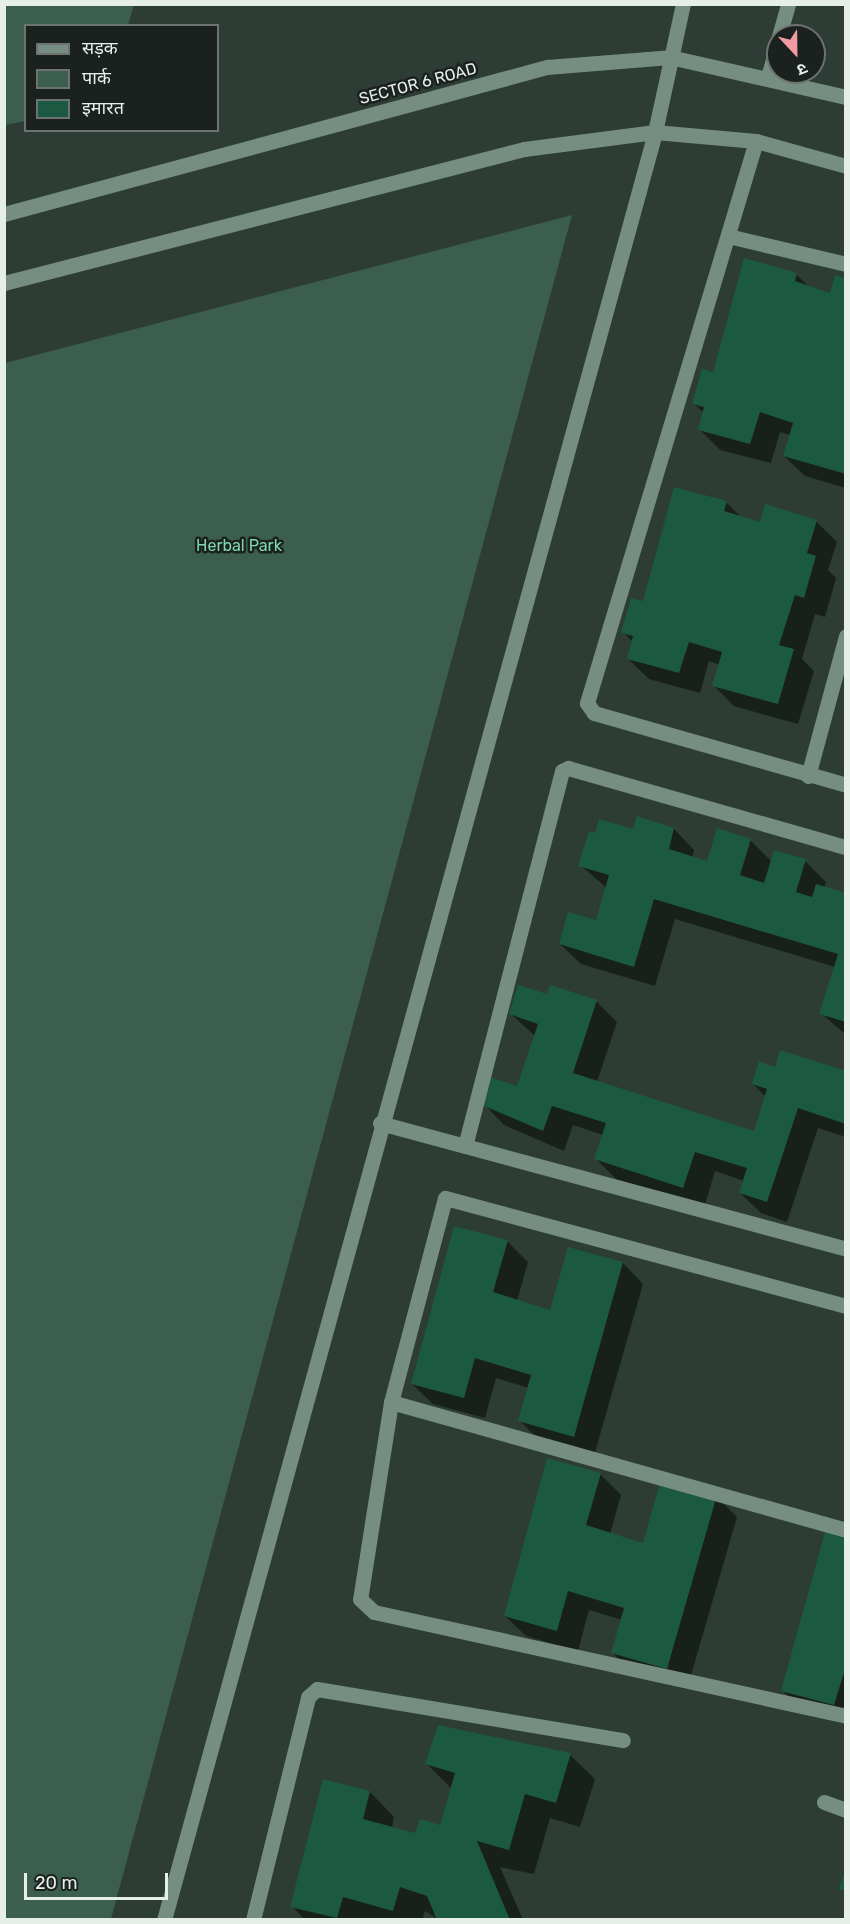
<!DOCTYPE html>
<html>
<head>
<meta charset="utf-8">
<style>
	body { margin:0 }
	#map { position:relative; width:850px; height:1924px; overflow:hidden; background:#2d3c35; font-family:Rubik,"Noto Sans Devanagari",sans-serif }
	div>[style] { position:absolute }
	[style*='--x'] { left:calc(var(--x)*1px); top:calc(var(--y)*1px); width:calc(var(--w)*1px); rotate:calc(var(--a)*1deg) }
	.green>* { inset:0; background:#3c5e4e }
	.shadow>* { inset:0; background:#0007 }
	.building>* { inset:0; background:#1c5942 }
	.minor>* { height:15px; margin:-7.5px; padding:0 7.5px; transform-origin:7.5px; border-radius:7.5px; background:#768e82 }
	span { translate:-50% -50%; white-space:nowrap; text-align:center; line-height:1.15; -webkit-text-stroke:5px #1b211e; paint-order:stroke }
	.street-label { font-size:16px; color:#e6eeea }
	.park-label { font-size:16px; color:#7dd7b0 }
	.frame { position:absolute; inset:0; border:6px solid #e6eeea; pointer-events:none }
	.legend { position:absolute; left:24px; top:24px; width:195px; height:108px; box-sizing:border-box; background:#1b211e; border:2px solid #6c7370; margin:0; padding:8px 10px; list-style:none; font-size:18px; color:#e6eeea }
	.legend li { display:flex; align-items:center; gap:12px; height:30px }
	.legend b { width:30px; border:2px solid #6c7370 }
	.north { position:absolute; left:766px; top:24px; width:60px; height:60px; box-sizing:border-box; background:#1b211e; border:2px solid #6c7370; border-radius:50%; rotate:158deg; font-size:16px; font-weight:700; line-height:24px; text-align:center; color:#e6eeea }
	.north::after { content:''; display:block; margin:auto; width:21px; height:27px; background:#f49aa2; clip-path:polygon(50% 0,100% 100%,50% 72%,0 100%) }
	.scale { position:absolute; left:24px; top:1873px; width:144px; height:27px; box-sizing:border-box; border:3px solid #e6eeea; border-top:0; padding-left:8px; font-size:18px; line-height:21px; white-space:nowrap; color:#e6eeea; -webkit-text-stroke:4px #1b211e; paint-order:stroke }
</style>
</head>
<body>
<div id="map">
	<div class="green">
		<i style="clip-path:polygon(4px 5px,5px 4px,134px 5px,128px 25px,26px 26px,25px 121px,5px 125px)"></i>
		<i style="clip-path:polygon(572px 215px,111px 1919px,5px 1919px,5px 363px)"></i>
	</div>
	<div class="shadow">
		<i style="clip-path:polygon(796px 274px,810px 288px,831px 295px,846px 280px,846px 488px,805px 476px,784px 456px,791px 435px,780px 432px,771px 463px,720px 450px,699px 429px,704px 413px,693px 403px)"></i>
		<i style="clip-path:polygon(726px 502px,741px 517px,761px 524px,816px 521px,837px 542px,828px 570px,836px 578px,825px 617px,815px 614px,802px 659px,814px 671px,798px 724px,734px 706px,713px 685px,720px 665px,709px 661px,700px 693px,649px 679px,628px 659px,633px 642px,623px 632px)"></i>
		<i style="clip-path:polygon(674px 829px,694px 850px,692px 858px,708px 863px,750px 840px,772px 862px,805px 861px,826px 882px,824px 888px,846px 894px,846px 1035px,821px 1013px,835px 967px,675px 919px,655px 986px,581px 964px,560px 944px,597px 922px,607px 888px,580px 865px,596px 834px)"></i>
		<i style="clip-path:polygon(548px 996px,596px 1001px,617px 1022px,597px 1082px,755px 1133px,766px 1097px,753px 1084px,776px 1069px,846px 1072px,846px 1137px,818px 1128px,787px 1222px,761px 1213px,740px 1193px,744px 1181px,715px 1171px,704px 1208px,616px 1179px,596px 1159px,603px 1135px,573px 1125px,564px 1151px,504px 1125px,484px 1104px,518px 1088px,535px 1036px,511px 1014px)"></i>
		<i style="clip-path:polygon(507px 1241px,528px 1262px,517px 1301px,551px 1312px,569px 1249px,623px 1263px,643px 1284px,594px 1456px,540px 1441px,519px 1420px,529px 1388px,496px 1378px,485px 1418px,433px 1404px,412px 1384px)"></i>
		<i style="clip-path:polygon(600px 1474px,621px 1495px,610px 1534px,644px 1544px,716px 1496px,737px 1517px,687px 1689px,633px 1674px,613px 1653px,622px 1620px,589px 1610px,578px 1651px,526px 1636px,505px 1616px)"></i>
		<i style="clip-path:polygon(846px 1540px,846px 1723px,803px 1711px,783px 1691px)"></i>
		<i style="clip-path:polygon(439px 1727px,570px 1755px,595px 1779px,580px 1827px,550px 1818px,534px 1874px,500px 1867px,523px 1920px,439px 1920px,425px 1911px,422px 1920px,305px 1920px,292px 1906px,370px 1792px,394px 1817px,392px 1828px,416px 1835px,441px 1827px,452px 1789px,427px 1764px)"></i>
	</div>
	<div class="building">
		<i style="clip-path:polygon(744px 258px,797px 273px,795px 281px,830px 293px,835px 275px,846px 278px,846px 474px,783px 456px,793px 423px,760px 412px,750px 444px,698px 430px,704px 407px,692px 404px,702px 369px,713px 372px)"></i>
		<i style="clip-path:polygon(674px 487px,727px 501px,724px 511px,760px 522px,765px 504px,817px 520px,807px 553px,816px 556px,804px 598px,795px 595px,779px 645px,794px 649px,778px 704px,712px 686px,722px 652px,689px 642px,679px 673px,627px 659px,633px 636px,621px 633px,631px 598px,643px 601px)"></i>
		<i style="clip-path:polygon(637px 816px,674px 828px,669px 849px,707px 861px,717px 828px,751px 839px,740px 875px,764px 883px,774px 850px,806px 859px,796px 892px,812px 897px,816px 884px,846px 893px,846px 1022px,819px 1014px,838px 954px,654px 899px,634px 967px,559px 944px,568px 912px,596px 920px,609px 875px,578px 866px,589px 831px,595px 833px,599px 819px,633px 829px)"></i>
		<i style="clip-path:polygon(518px 985px,547px 994px,550px 985px,597px 1000px,573px 1073px,754px 1131px,767px 1089px,752px 1084px,759px 1061px,775px 1067px,780px 1050px,846px 1071px,846px 1124px,798px 1108px,767px 1202px,739px 1193px,747px 1168px,695px 1152px,683px 1188px,594px 1159px,606px 1123px,552px 1106px,543px 1131px,482px 1105px,490px 1077px,517px 1086px,538px 1024px,509px 1014px)"></i>
		<i style="clip-path:polygon(454px 1226px,508px 1240px,493px 1292px,550px 1310px,568px 1247px,623px 1262px,574px 1437px,518px 1421px,531px 1375px,475px 1358px,464px 1398px,411px 1384px)"></i>
		<i style="clip-path:polygon(547px 1458px,601px 1473px,586px 1525px,643px 1543px,661px 1479px,717px 1495px,667px 1669px,611px 1653px,624px 1608px,568px 1591px,557px 1631px,504px 1616px)"></i>
		<i style="clip-path:polygon(825px 1532px,846px 1538px,846px 1666px,834px 1705px,781px 1691px)"></i>
		<i style="clip-path:polygon(438px 1725px,571px 1753px,556px 1803px,525px 1794px,509px 1850px,477px 1841px,510px 1920px,437px 1920px,427px 1896px,400px 1887px,393px 1911px,343px 1897px,337px 1918px,290px 1907px,323px 1779px,370px 1791px,363px 1819px,415px 1833px,420px 1819px,440px 1825px,455px 1773px,425px 1764px)"></i>
		<i style="clip-path:polygon(845px 1870px,846px 1870px,846px 1891px,839px 1889px)"></i>
	</div>
	<div class="minor">
		<i style="--x:779;--y:36;--w:33;--a:-74"></i>
		<i style="--x:768;--y:77;--w:37;--a:-74"></i>
		<i style="--x:756;--y:141;--w:587;--a:106.74"></i>
		<i style="--x:587;--y:703;--w:12;--a:55"></i>
		<i style="--x:594;--y:713;--w:262;--a:15.9"></i>
		<i style="--x:4;--y:214;--w:563;--a:-15.15"></i>
		<i style="--x:547;--y:67;--w:123;--a:-4.6"></i>
		<i style="--x:670;--y:57;--w:180;--a:12.8"></i>
		<i style="--x:728;--y:236;--w:121;--a:13.3"></i>
		<i style="--x:4;--y:283;--w:537;--a:-14.45"></i>
		<i style="--x:524;--y:149;--w:132;--a:-7.4"></i>
		<i style="--x:655;--y:132;--w:101;--a:5.1"></i>
		<i style="--x:756;--y:141;--w:93;--a:15.5"></i>
		<i style="--x:808;--y:776;--w:145;--a:-74.8"></i>
		<i style="--x:380;--y:1123;--w:483;--a:15.1"></i>
		<i style="--x:465;--y:1146;--w:387;--a:-75.5"></i>
		<i style="--x:562;--y:771;--w:7;--a:-27"></i>
		<i style="--x:568;--y:768;--w:289;--a:15.9"></i>
		<i style="--x:846;--y:1306;--w:415;--a:-164.9"></i>
		<i style="--x:445;--y:1198;--w:211;--a:104.8"></i>
		<i style="--x:391;--y:1402;--w:199;--a:98.9"></i>
		<i style="--x:360;--y:1599;--w:19;--a:43"></i>
		<i style="--x:374;--y:1612;--w:483;--a:12.4"></i>
		<i style="--x:391;--y:1402;--w:473;--a:15.7"></i>
		<i style="--x:824;--y:1802;--w:23;--a:20"></i>
		<i style="--x:164;--y:1920;--w:1854;--a:-74.64"></i>
		<i style="--x:655;--y:132;--w:131;--a:-77.7"></i>
		<i style="--x:253;--y:1920;--w:230;--a:-76.1"></i>
		<i style="--x:308;--y:1697;--w:12;--a:-42"></i>
		<i style="--x:317;--y:1689;--w:310;--a:9.5"></i>
	</div>
	<div class="street-label">
		<span style="left:418px;top:84px;rotate:-15deg">SECTOR 6 ROAD</span>
	</div>
	<div class="park-label">
		<span style="left:239px;top:546px">Herbal Park</span>
	</div>
	<div class="frame"></div>
	<ul class="legend">
	<li><b style="height:8px;background:#768e82"></b>सड़क</li>
	<li><b style="height:16px;background:#3c5e4e"></b>पार्क</li>
	<li><b style="height:16px;background:#1c5942"></b>इमारत</li>
	</ul>
	<div class="north">उ</div>
	<div class="scale">20 m</div>
</div>
</body>
</html>
